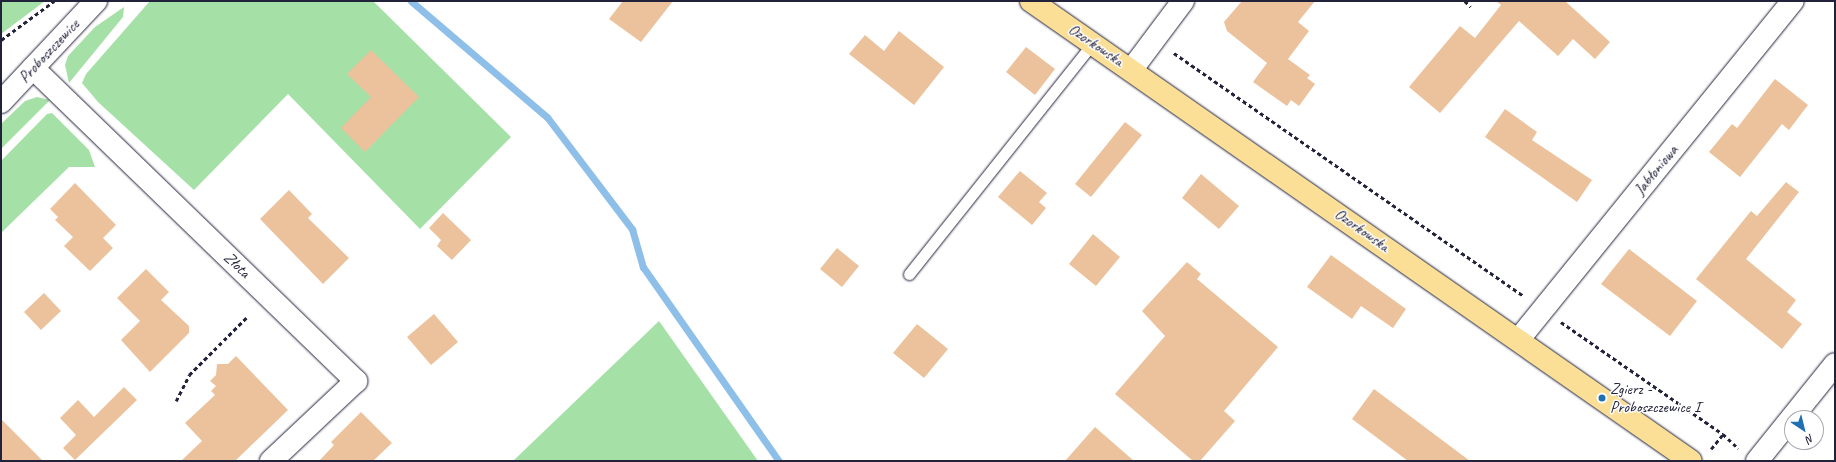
<!DOCTYPE html>
<html>
<head>
<meta charset="utf-8">
<style>
	body { margin:0 }
	#map { position:relative; width:1836px; height:462px; overflow:hidden; background:#fff; font-family:Caveat,sans-serif }
	div>[style] { position:absolute }
	[style*='--x'] { left:calc(var(--x)*1px); top:calc(var(--y)*1px); width:calc(var(--w)*1px); rotate:calc(var(--a)*1deg) }
	.green>* { inset:0; background:#a5e0a6 }
	.stream>* { height:7px; margin:-3.5px; padding:0 3.5px; transform-origin:3.5px; border-radius:3.5px; background:#8dbfe9 }
	.building>* { inset:0; background:#ebc29b }
	.path>* { height:2.5px; margin-top:-1.25px; transform-origin:0; background:repeating-linear-gradient(90deg,#22223b 0 4px,transparent 0 7px) }
	.roads { filter:drop-shadow(0 0 1px #22223b) drop-shadow(0 0 1px #22223b) }
	.service>* { height:11px; margin:-5.5px; padding:0 5.5px; transform-origin:5.5px; border-radius:5.5px; background:#fff }
	.minor>* { height:22px; margin:-11px; padding:0 11px; transform-origin:11px; border-radius:11px; background:#fff }
	.primary>* { height:22px; margin:-11px; padding:0 11px; transform-origin:11px; border-radius:11px; background:#fbdf96 }
	.dots>* { width:11px; height:11px; translate:-50% -50%; box-sizing:border-box; border:2px solid #fff; border-radius:50% }
	span { translate:-50% -50%; white-space:nowrap; text-align:center; line-height:1.15; -webkit-text-stroke:3px #fff; paint-order:stroke }
	.street-label { font-size:16px; color:#22223b }
	.poi-label { font-size:16px; color:#22223b }
	.left { translate:0 -50%; text-align:left }
	.frame { position:absolute; inset:0; border:2px solid #22223b; pointer-events:none }
	.north { position:absolute; left:1784px; top:410px; width:40px; height:40px; box-sizing:border-box; background:#fff; border:1px solid #a7a7b1; border-radius:50%; rotate:145deg; font-size:11px; font-weight:700; line-height:16px; text-align:center; color:#22223b }
	.north::after { content:''; display:block; margin:auto; width:14px; height:18px; background:#1f6fb2; clip-path:polygon(50% 0,100% 100%,50% 72%,0 100%) }
</style>
</head>
<body>
<div id="map">
	<div class="green">
		<i style="clip-path:polygon(1px 1px,45px 1px,1px 34px)"></i>
		<i style="clip-path:polygon(150px 1px,373px 1px,511px 137px,420px 229px,288px 94px,194px 190px,98px 102px,82px 83px,86px 74px)"></i>
		<i style="clip-path:polygon(124px 7px,123px 17px,69px 83px,65px 65px,68px 56px,95px 27px)"></i>
		<i style="clip-path:polygon(37px 97px,50px 100px,1px 149px,1px 124px,25px 101px)"></i>
		<i style="clip-path:polygon(52px 113px,89px 150px,95px 167px,69px 167px,1px 233px,1px 161px,47px 114px)"></i>
		<i style="clip-path:polygon(659px 321px,758px 461px,513px 461px)"></i>
	</div>
	<div class="stream">
		<i style="--x:411;--y:1;--w:179;--a:40.5"></i>
		<i style="--x:547;--y:117;--w:141;--a:52.8"></i>
		<i style="--x:632;--y:229;--w:40;--a:74"></i>
		<i style="--x:643;--y:267;--w:237;--a:55"></i>
	</div>
	<div class="building">
		<i style="clip-path:polygon(623px 1px,673px 1px,641px 42px,609px 19px)"></i>
		<i style="clip-path:polygon(1242px 1px,1315px 1px,1298px 22px,1309px 31px,1288px 59px,1310px 75px,1307px 78px,1315px 84px,1299px 106px,1291px 100px,1287px 106px,1253px 82px,1267px 63px,1227px 31px,1224px 22px)"></i>
		<i style="clip-path:polygon(1496px 1px,1565px 1px,1610px 42px,1595px 59px,1573px 39px,1558px 56px,1519px 21px,1440px 113px,1409px 87px,1460px 26px,1475px 38px,1501px 5px)"></i>
		<i style="clip-path:polygon(899px 31px,944px 67px,914px 105px,849px 54px,865px 35px,884px 51px)"></i>
		<i style="clip-path:polygon(1026px 47px,1055px 69px,1035px 95px,1006px 72px)"></i>
		<i style="clip-path:polygon(371px 50px,419px 97px,365px 152px,341px 128px,371px 97px,347px 74px)"></i>
		<i style="clip-path:polygon(1775px 79px,1808px 105px,1789px 130px,1782px 124px,1740px 177px,1709px 152px,1732px 124px,1737px 128px)"></i>
		<i style="clip-path:polygon(1505px 109px,1537px 132px,1532px 140px,1592px 180px,1577px 202px,1485px 137px)"></i>
		<i style="clip-path:polygon(1125px 122px,1142px 135px,1091px 197px,1075px 184px)"></i>
		<i style="clip-path:polygon(1020px 171px,1047px 193px,1039px 202px,1046px 208px,1032px 225px,998px 197px)"></i>
		<i style="clip-path:polygon(1201px 174px,1239px 206px,1219px 229px,1182px 198px)"></i>
		<i style="clip-path:polygon(1786px 182px,1799px 192px,1746px 259px,1796px 300px,1787px 312px,1802px 324px,1782px 349px,1696px 279px,1751px 211px,1757px 216px)"></i>
		<i style="clip-path:polygon(75px 183px,116px 225px,103px 238px,113px 248px,90px 271px,64px 246px,73px 237px,55px 220px,58px 217px,50px 209px)"></i>
		<i style="clip-path:polygon(289px 190px,312px 214px,308px 218px,349px 258px,323px 284px,260px 219px)"></i>
		<i style="clip-path:polygon(443px 213px,471px 240px,452px 260px,437px 246px,441px 240px,429px 228px)"></i>
		<i style="clip-path:polygon(1093px 234px,1120px 257px,1096px 286px,1069px 264px)"></i>
		<i style="clip-path:polygon(837px 248px,859px 266px,842px 287px,820px 269px)"></i>
		<i style="clip-path:polygon(1629px 249px,1697px 301px,1670px 336px,1601px 284px)"></i>
		<i style="clip-path:polygon(1331px 255px,1406px 309px,1393px 328px,1361px 306px,1352px 319px,1307px 287px)"></i>
		<i style="clip-path:polygon(1187px 262px,1201px 274px,1197px 279px,1278px 347px,1224px 411px,1235px 421px,1200px 461px,1193px 461px,1115px 394px,1165px 336px,1142px 311px)"></i>
		<i style="clip-path:polygon(146px 269px,169px 292px,161px 300px,189px 326px,189px 333px,150px 372px,121px 340px,140px 321px,117px 298px)"></i>
		<i style="clip-path:polygon(44px 293px,61px 311px,41px 330px,24px 312px)"></i>
		<i style="clip-path:polygon(434px 314px,458px 342px,431px 365px,407px 337px)"></i>
		<i style="clip-path:polygon(917px 324px,948px 349px,924px 378px,893px 353px)"></i>
		<i style="clip-path:polygon(236px 356px,288px 410px,235px 461px,181px 461px,202px 441px,185px 423px,215px 395px,211px 391px,216px 386px,210px 381px,216px 375px,217px 364px,228px 364px)"></i>
		<i style="clip-path:polygon(124px 387px,137px 400px,75px 460px,63px 448px,76px 435px,60px 418px,78px 400px,94px 417px)"></i>
		<i style="clip-path:polygon(1374px 389px,1470px 461px,1408px 461px,1352px 419px)"></i>
		<i style="clip-path:polygon(361px 412px,392px 443px,373px 461px,319px 461px,334px 445px,331px 442px)"></i>
		<i style="clip-path:polygon(1px 419px,43px 461px,1px 461px)"></i>
		<i style="clip-path:polygon(1095px 427px,1134px 461px,1065px 461px)"></i>
	</div>
	<div class="path">
		<i style="--x:1465;--y:1;--w:8;--a:45"></i>
		<i style="--x:1;--y:40;--w:66;--a:-36.3"></i>
		<i style="--x:1174;--y:53;--w:426;--a:34.8"></i>
		<i style="--x:1561;--y:322;--w:197;--a:34.7"></i>
		<i style="--x:1723;--y:434;--w:21;--a:43"></i>
		<i style="--x:176;--y:401;--w:29;--a:-63"></i>
		<i style="--x:189;--y:375;--w:81;--a:-45"></i>
		<i style="--x:1711;--y:449;--w:19;--a:-51"></i>
	</div>
	<div class="roads">
		<div class="service">
			<i style="--x:909;--y:274;--w:295;--a:-51.5"></i>
		</div>
		<div class="minor">
			<i style="--x:33;--y:68;--w:450;--a:44.1"></i>
			<i style="--x:356;--y:381;--w:117;--a:136.7"></i>
			<i style="--x:1132;--y:69;--w:85;--a:-53.1"></i>
			<i style="--x:1;--y:102;--w:139;--a:-46.8"></i>
			<i style="--x:1519;--y:339;--w:435;--a:-51"></i>
			<i style="--x:1757;--y:461;--w:124;--a:-51.2"></i>
		</div>
		<div class="primary">
			<i style="--x:1031;--y:1;--w:804;--a:34.88"></i>
		</div>
	</div>
	<div class="dots">
		<i style="left:1602px;top:398px;background:#1f6fb2"></i>
	</div>
	<div class="street-label">
		<span style="left:1096px;top:45px;rotate:34deg">Ozorkowska</span>
		<span style="left:49px;top:51px;rotate:-47deg">Proboszczewice</span>
		<span style="left:1656px;top:170px;rotate:-51deg">Jabłoniowa</span>
		<span style="left:1362px;top:230px;rotate:35deg">Ozorkowska</span>
		<span style="left:237px;top:265px;rotate:44deg">Złota</span>
	</div>
	<div class="poi-label">
		<span class="left" style="left:1610px;top:398px">Zgierz -<br>Proboszczewice I</span>
	</div>
	<div class="frame"></div>
	<div class="north">N</div>
</div>
</body>
</html>
